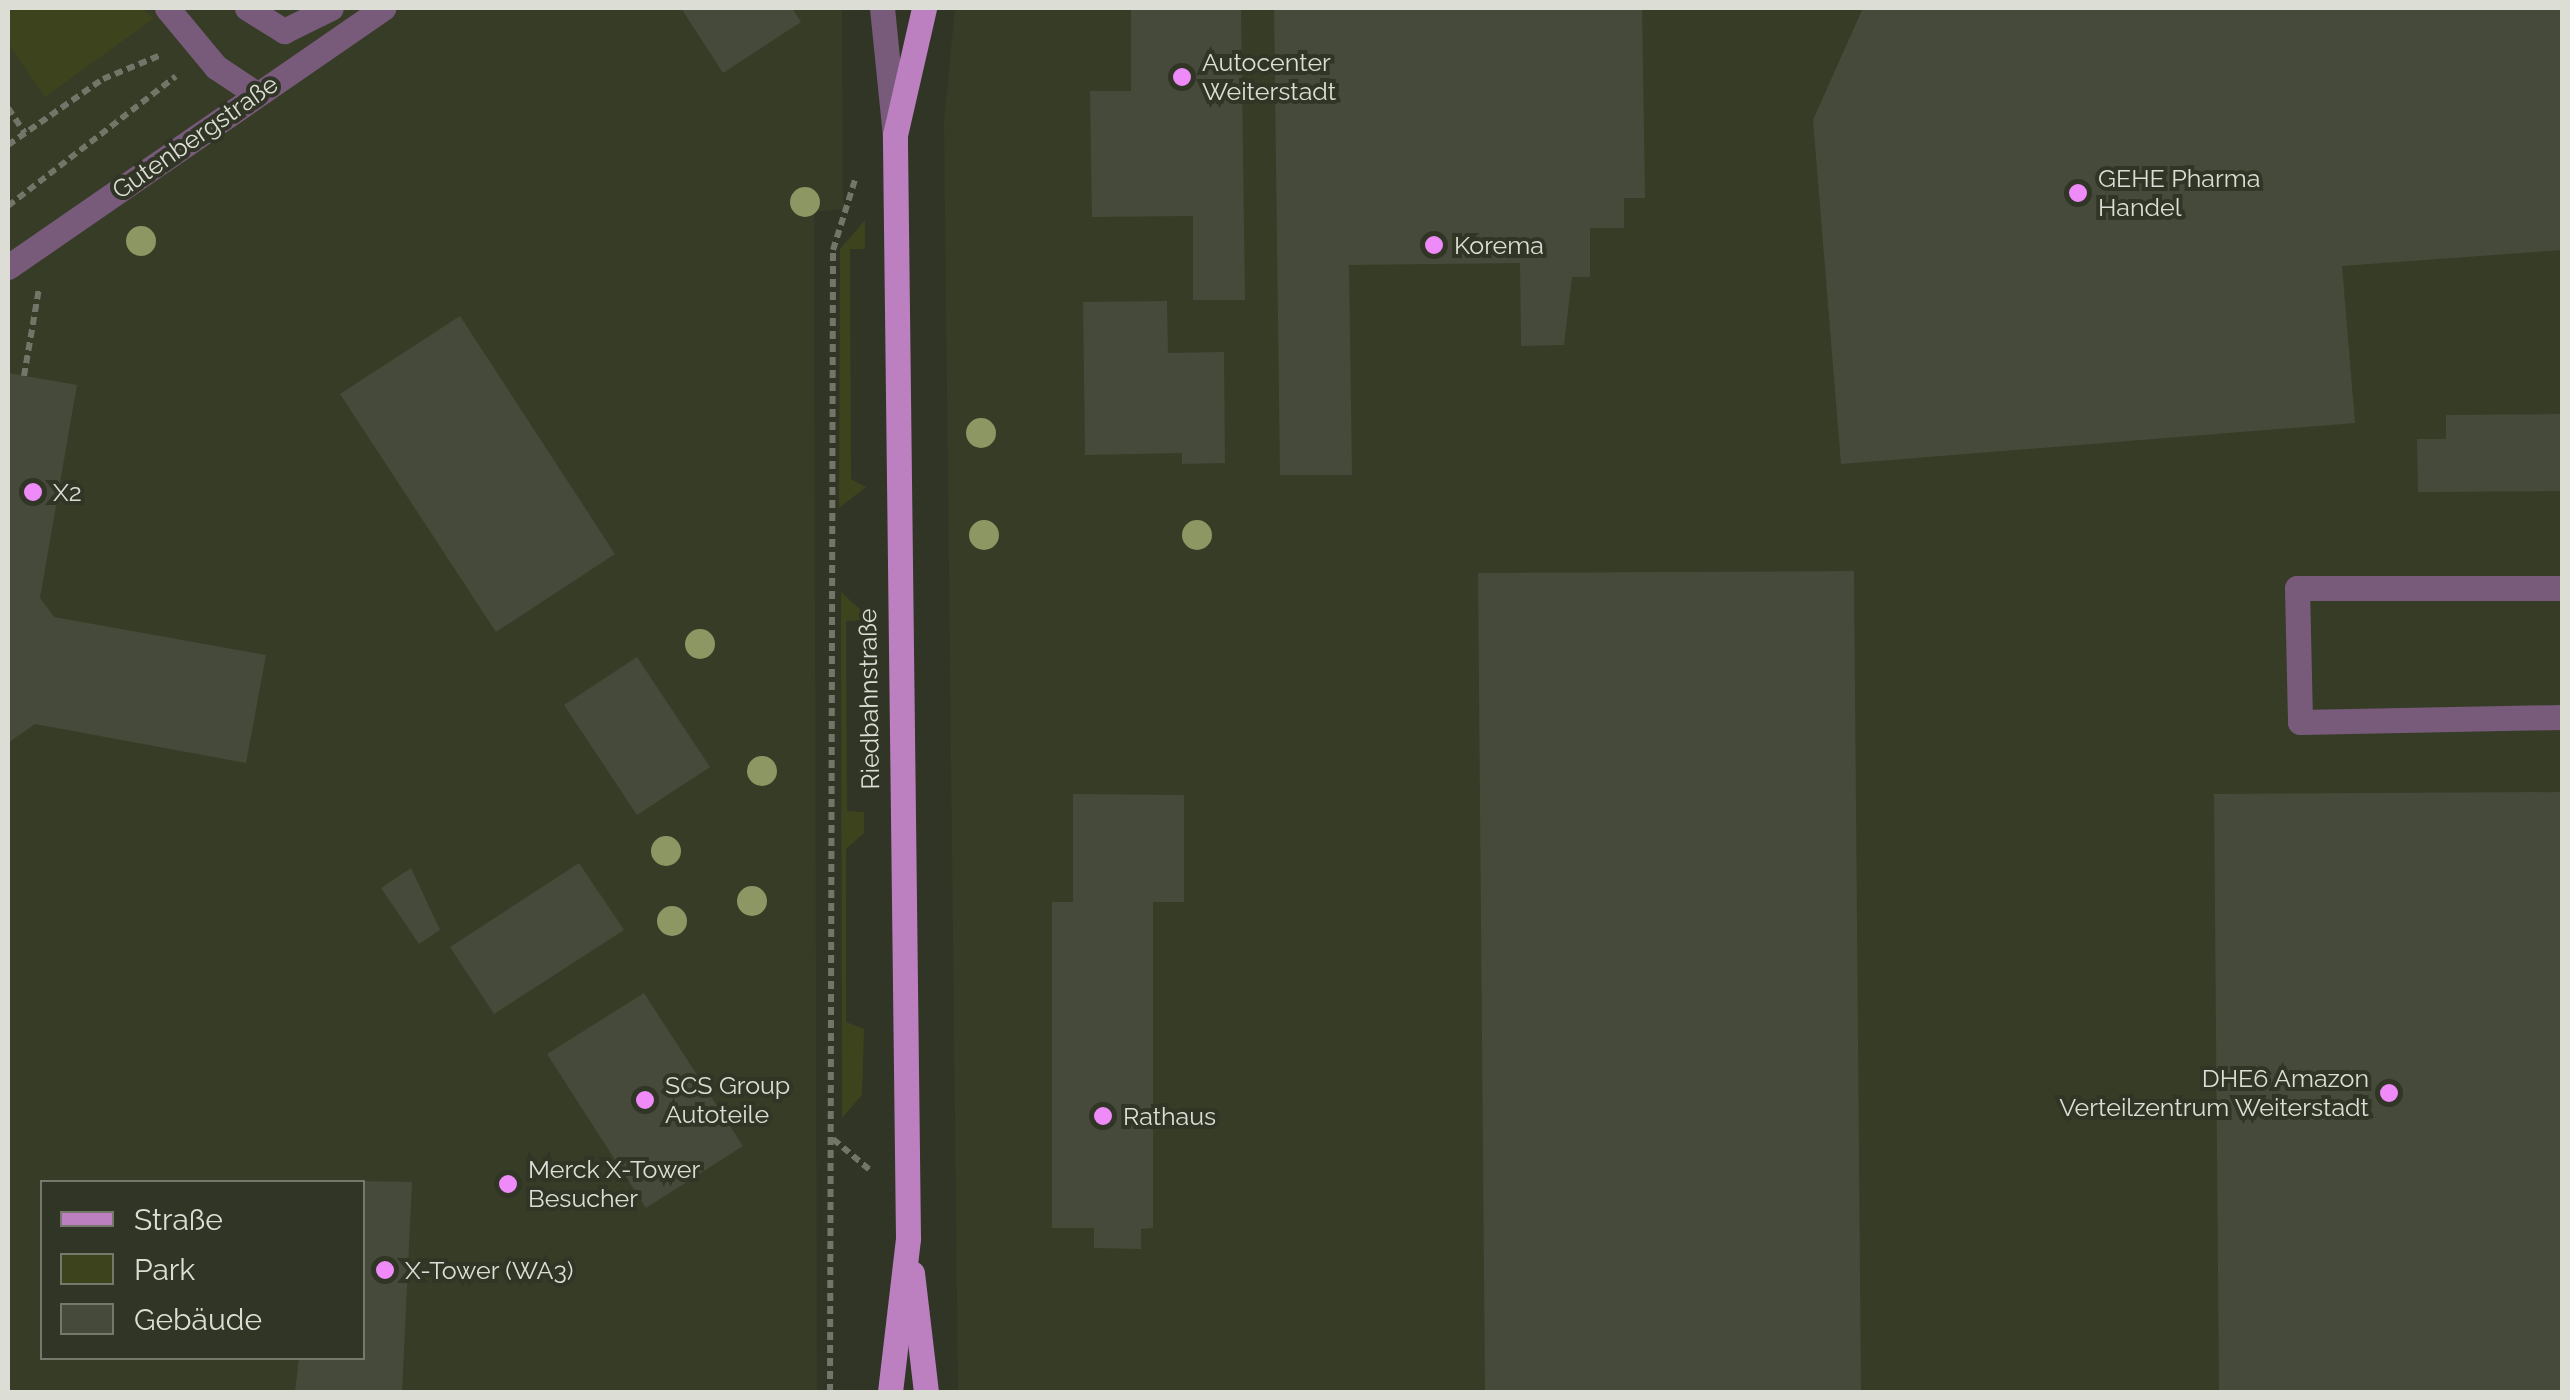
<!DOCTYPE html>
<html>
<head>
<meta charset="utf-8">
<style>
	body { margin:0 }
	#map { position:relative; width:2570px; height:1400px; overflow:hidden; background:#313526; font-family:Raleway,sans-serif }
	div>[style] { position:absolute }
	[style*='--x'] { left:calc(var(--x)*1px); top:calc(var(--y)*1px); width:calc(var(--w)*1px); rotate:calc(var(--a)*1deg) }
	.built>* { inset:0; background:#373c26 }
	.green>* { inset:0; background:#3d441d }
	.building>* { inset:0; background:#464a3a }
	.path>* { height:6px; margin-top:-3px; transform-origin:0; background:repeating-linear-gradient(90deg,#727669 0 8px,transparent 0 13px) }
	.minor>* { height:25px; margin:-12.5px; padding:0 12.5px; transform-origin:12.5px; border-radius:12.5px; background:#785b7b }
	.major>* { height:25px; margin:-12.5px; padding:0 12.5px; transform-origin:12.5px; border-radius:12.5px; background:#bc80c1 }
	.trees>* { width:30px; height:30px; margin:-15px; border-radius:50%; background:#8c9764 }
	.dots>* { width:28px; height:28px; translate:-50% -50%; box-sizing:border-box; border:5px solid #313526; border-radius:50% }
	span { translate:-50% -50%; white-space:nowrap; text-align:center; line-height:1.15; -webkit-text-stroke:8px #313526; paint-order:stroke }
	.poi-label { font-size:25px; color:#dcded5 }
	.left { translate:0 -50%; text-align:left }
	.right { translate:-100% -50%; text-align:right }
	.street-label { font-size:25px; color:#dcded5 }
	.frame { position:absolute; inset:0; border:10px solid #dcded5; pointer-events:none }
	.legend { position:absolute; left:40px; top:1180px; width:325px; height:180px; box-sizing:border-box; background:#313526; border:2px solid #75796c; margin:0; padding:12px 18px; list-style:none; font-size:30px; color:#dcded5 }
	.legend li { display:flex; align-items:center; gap:20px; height:50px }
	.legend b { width:50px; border:2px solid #75796c }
</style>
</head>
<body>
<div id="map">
	<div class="built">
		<i style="clip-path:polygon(evenodd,8px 8px,842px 8px,843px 209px,814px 212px,817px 1392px,8px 1392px,8px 8px,42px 1182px,362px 1182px,362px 1358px,42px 1358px,42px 1182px)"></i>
		<i style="clip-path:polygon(955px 8px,2562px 8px,2562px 1392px,958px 1392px,944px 122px)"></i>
	</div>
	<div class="green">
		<i style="clip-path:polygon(8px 8px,141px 8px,154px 18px,45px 97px,8px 43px)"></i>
		<i style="clip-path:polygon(865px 220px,865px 249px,850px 249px,851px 479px,866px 487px,839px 508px,840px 249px)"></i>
		<i style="clip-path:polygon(841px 592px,863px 612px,864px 620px,846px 621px,847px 811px,864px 812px,864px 833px,846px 849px,846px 1022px,864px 1029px,862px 1095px,842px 1118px)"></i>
	</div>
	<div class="building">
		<i style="clip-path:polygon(681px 8px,792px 8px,801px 22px,723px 73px)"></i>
		<i style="clip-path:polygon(1131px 8px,1241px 8px,1245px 300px,1193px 300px,1193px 216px,1092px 217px,1090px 91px,1131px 91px)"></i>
		<i style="clip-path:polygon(1274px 8px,1642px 8px,1645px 198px,1624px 198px,1624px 228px,1590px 228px,1590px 277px,1572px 277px,1564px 345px,1521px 346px,1520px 263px,1349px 265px,1352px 475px,1280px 475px)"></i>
		<i style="clip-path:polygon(1863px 8px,2562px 8px,2562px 250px,2342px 266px,2355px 423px,1841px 464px,1813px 120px)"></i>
		<i style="clip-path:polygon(1167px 301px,1168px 353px,1224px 352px,1225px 463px,1182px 464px,1182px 453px,1085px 455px,1083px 302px)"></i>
		<i style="clip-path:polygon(460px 316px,615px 554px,496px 632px,340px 394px)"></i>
		<i style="clip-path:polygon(8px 373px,77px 385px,40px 598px,54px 617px,266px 655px,246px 763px,35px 724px,8px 743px)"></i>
		<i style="clip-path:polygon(2562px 414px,2562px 491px,2418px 492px,2417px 439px,2446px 439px,2446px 415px)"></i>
		<i style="clip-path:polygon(1854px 571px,1861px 1392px,1485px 1392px,1478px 573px)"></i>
		<i style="clip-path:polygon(637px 657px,710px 767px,637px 815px,564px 705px)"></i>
		<i style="clip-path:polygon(2562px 792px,2562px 1392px,2219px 1392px,2214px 794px)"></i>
		<i style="clip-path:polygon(1073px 794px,1184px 795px,1184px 902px,1153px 902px,1153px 1228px,1141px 1229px,1141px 1249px,1094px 1248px,1094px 1228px,1052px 1228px,1052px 902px,1073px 902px)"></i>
		<i style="clip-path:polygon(579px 863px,624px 930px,494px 1014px,450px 947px)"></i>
		<i style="clip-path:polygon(411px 868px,440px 930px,419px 944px,381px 888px)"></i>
		<i style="clip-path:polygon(644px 993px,743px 1146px,646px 1208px,547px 1054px)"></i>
		<i style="clip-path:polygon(362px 1181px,412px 1182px,402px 1392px,295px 1392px,299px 1358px,362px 1358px)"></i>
	</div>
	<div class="path">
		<i style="--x:8;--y:108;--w:30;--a:56"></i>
		<i style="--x:8;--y:145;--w:116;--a:-34.8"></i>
		<i style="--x:103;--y:79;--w:63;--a:-22.5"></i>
		<i style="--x:8;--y:206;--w:212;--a:-37.7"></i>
		<i style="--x:24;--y:376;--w:89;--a:-80.3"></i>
		<i style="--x:833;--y:1139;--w:48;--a:40"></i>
		<i style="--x:830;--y:1392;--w:1142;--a:-89.85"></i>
		<i style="--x:833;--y:250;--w:73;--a:-72.6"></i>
	</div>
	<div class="minor">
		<i style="--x:167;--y:8;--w:77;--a:50.3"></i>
		<i style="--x:216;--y:67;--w:47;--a:33.7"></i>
		<i style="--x:247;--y:8;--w:44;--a:31.9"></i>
		<i style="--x:284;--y:31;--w:52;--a:-26.1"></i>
		<i style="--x:882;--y:8;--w:128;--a:84.2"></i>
		<i style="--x:8;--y:267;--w:456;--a:-34.6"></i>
		<i style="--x:2562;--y:588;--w:265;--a:180"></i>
		<i style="--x:2297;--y:588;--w:134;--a:88.7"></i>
		<i style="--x:2300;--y:722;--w:262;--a:-1.1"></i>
	</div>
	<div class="major">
		<i style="--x:912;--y:1273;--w:120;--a:83.3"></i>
		<i style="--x:890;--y:1392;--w:155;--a:-83.3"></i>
		<i style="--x:908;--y:1238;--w:1103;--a:-90.68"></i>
		<i style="--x:895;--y:135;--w:130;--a:-77.1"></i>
	</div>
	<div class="trees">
		<i style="left:805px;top:202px"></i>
		<i style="left:141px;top:241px"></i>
		<i style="left:981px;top:433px"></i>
		<i style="left:984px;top:535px"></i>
		<i style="left:1197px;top:535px"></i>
		<i style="left:700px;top:644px"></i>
		<i style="left:762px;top:771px"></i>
		<i style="left:666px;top:851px"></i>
		<i style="left:752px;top:901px"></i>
		<i style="left:672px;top:921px"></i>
	</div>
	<div class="dots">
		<i style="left:1182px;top:77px;background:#ee8bf8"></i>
		<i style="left:2078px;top:193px;background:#ee8bf8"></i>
		<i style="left:1434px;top:245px;background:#ee8bf8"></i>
		<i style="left:33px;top:492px;background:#ee8bf8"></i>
		<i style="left:2389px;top:1093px;background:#ee8bf8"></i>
		<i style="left:645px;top:1100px;background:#ee8bf8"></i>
		<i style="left:1103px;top:1116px;background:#ee8bf8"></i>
		<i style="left:508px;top:1184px;background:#ee8bf8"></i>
		<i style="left:385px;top:1270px;background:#ee8bf8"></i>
	</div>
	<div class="poi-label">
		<span class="left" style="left:1202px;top:77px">Autocenter<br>Weiterstadt</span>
		<span class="left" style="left:2098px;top:193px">GEHE Pharma<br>Handel</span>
		<span class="left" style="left:1454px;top:245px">Korema</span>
		<span class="left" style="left:53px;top:492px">X2</span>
		<span class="right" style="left:2369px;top:1093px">DHE6 Amazon<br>Verteilzentrum Weiterstadt</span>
		<span class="left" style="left:665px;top:1100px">SCS Group<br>Autoteile</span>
		<span class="left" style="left:1123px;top:1116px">Rathaus</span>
		<span class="left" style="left:528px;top:1184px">Merck X-Tower<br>Besucher</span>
		<span class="left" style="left:405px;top:1270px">X-Tower (WA3)</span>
	</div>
	<div class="street-label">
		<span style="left:195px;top:137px;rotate:-35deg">Gutenbergstraße</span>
		<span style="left:869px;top:699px;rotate:-91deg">Riedbahnstraße</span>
	</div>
	<div class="frame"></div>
	<ul class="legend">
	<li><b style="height:12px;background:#bc80c1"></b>Straße</li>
	<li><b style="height:28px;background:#3d441d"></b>Park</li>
	<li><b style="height:28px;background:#464a3a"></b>Gebäude</li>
	</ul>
</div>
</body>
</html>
